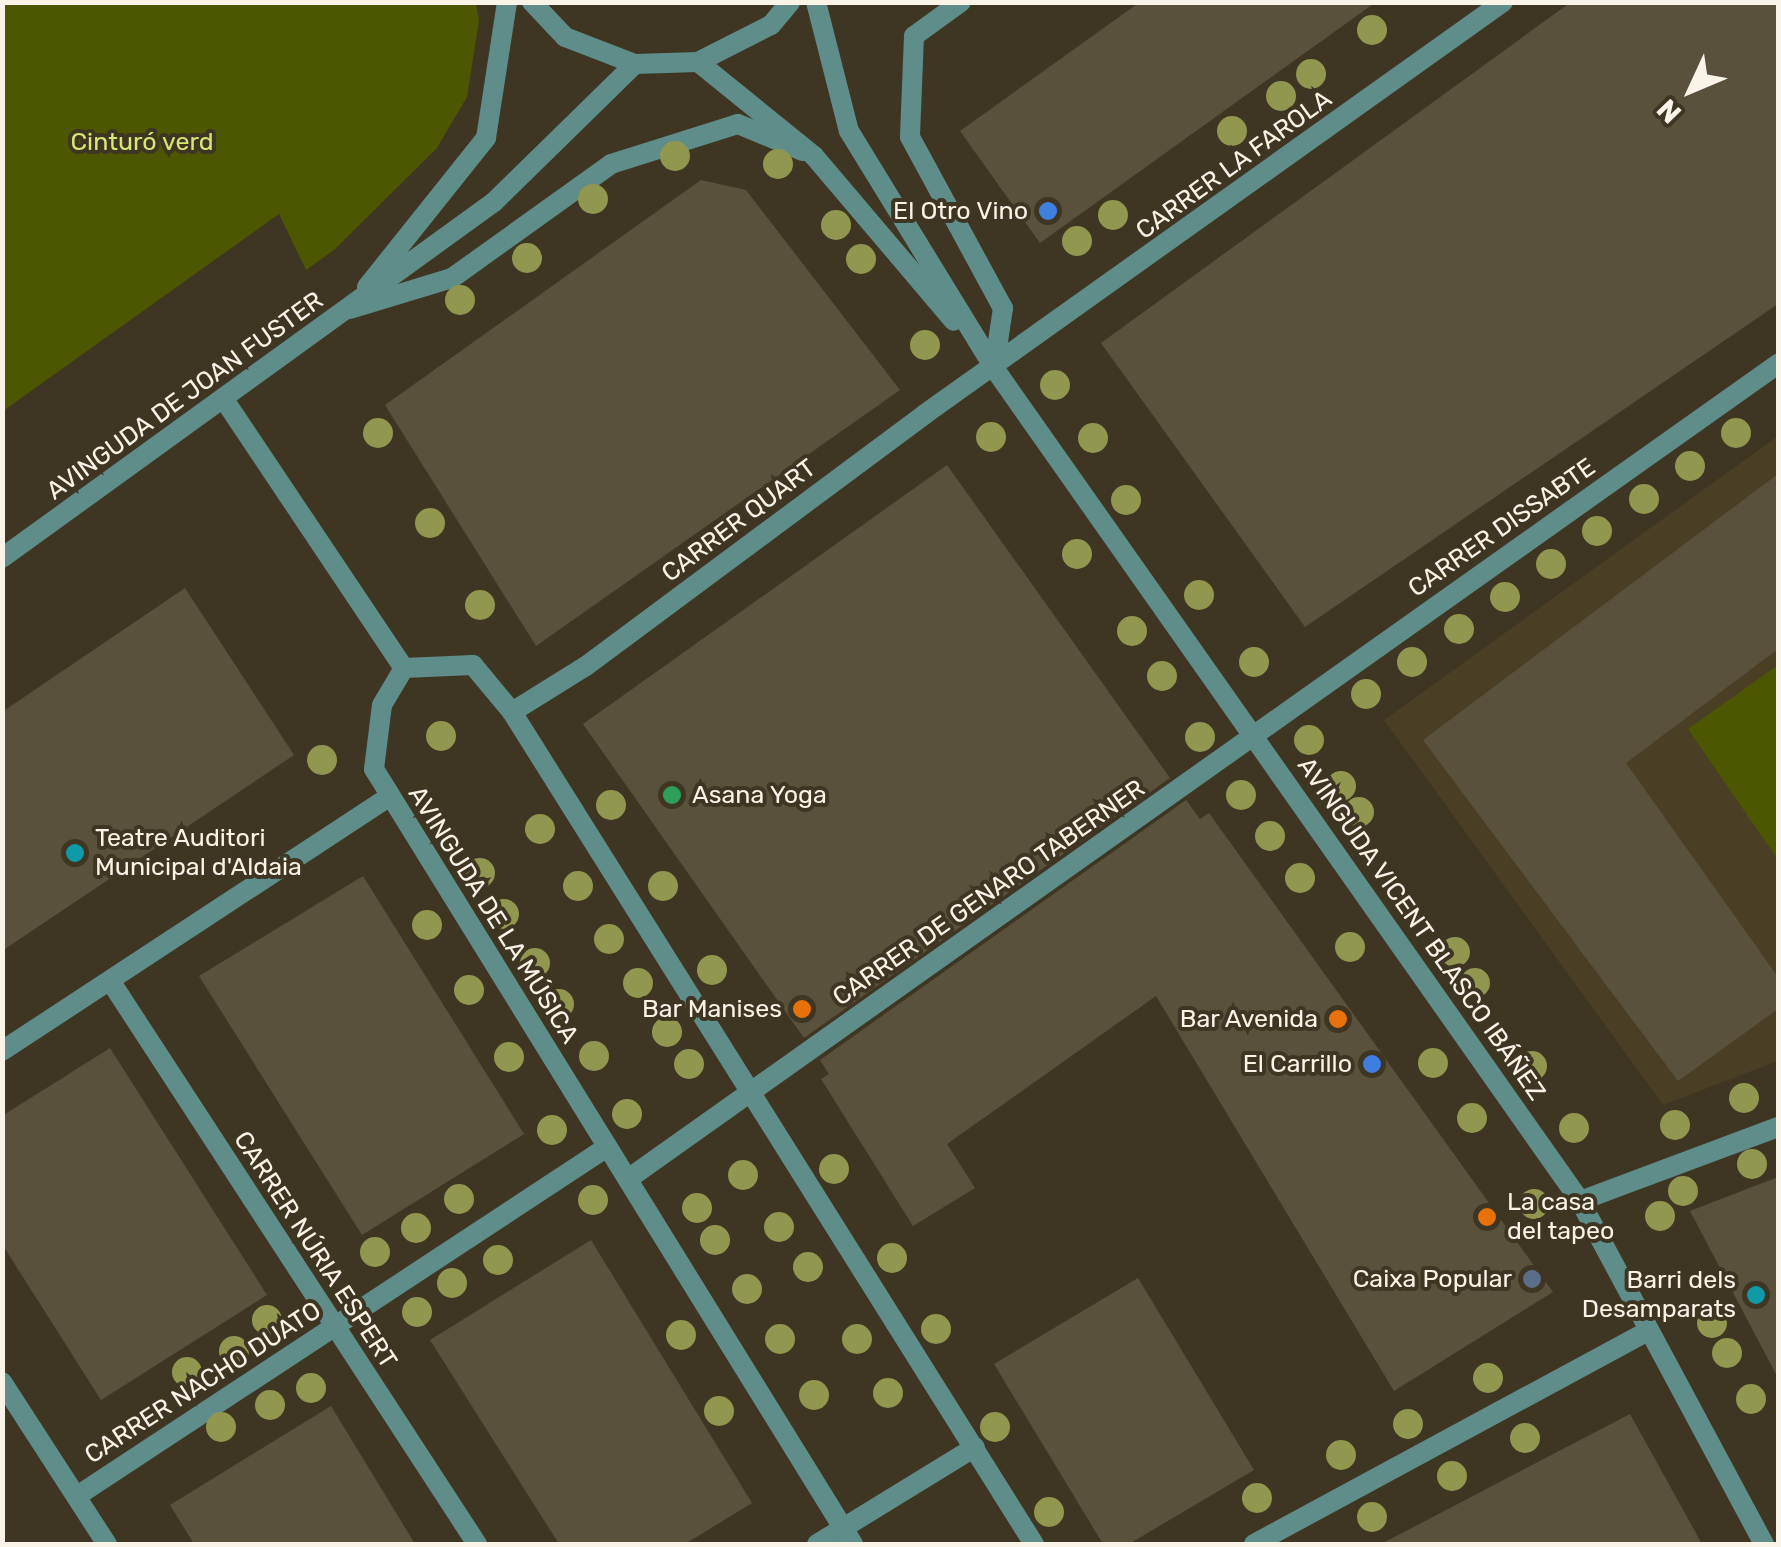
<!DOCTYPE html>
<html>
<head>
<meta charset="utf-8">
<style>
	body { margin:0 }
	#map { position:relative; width:1781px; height:1547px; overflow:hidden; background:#3e3523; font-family:Rubik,sans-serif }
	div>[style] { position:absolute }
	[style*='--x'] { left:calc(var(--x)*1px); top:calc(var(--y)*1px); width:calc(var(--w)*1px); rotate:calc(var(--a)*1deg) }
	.built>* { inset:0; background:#4a3e25 }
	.green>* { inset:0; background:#4d5600 }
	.building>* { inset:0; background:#5a513d }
	.pedestrian>* { height:20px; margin:-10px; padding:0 10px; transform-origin:10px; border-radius:10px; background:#5e8d8a }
	.minor>* { height:20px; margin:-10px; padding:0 10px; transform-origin:10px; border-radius:10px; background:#5e8d8a }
	.tertiary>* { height:20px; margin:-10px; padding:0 10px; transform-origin:10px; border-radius:10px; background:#5e8d8a }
	.trees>* { width:30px; height:30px; margin:-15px; border-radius:50%; background:#91974e }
	.dots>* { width:28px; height:28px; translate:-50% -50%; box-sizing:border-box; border:5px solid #3e3523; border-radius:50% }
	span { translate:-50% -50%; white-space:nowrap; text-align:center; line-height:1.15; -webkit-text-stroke:8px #3e3523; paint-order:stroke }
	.park-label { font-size:25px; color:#d5e772 }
	.street-label { font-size:25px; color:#f9f3e8 }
	.poi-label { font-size:25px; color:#f9f3e8 }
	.right { translate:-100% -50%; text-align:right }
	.left { translate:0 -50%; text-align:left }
	.frame { position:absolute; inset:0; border:5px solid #f9f3e8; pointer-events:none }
	.north { position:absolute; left:1641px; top:40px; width:100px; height:100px; -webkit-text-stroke:8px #3e3523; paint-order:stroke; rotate:226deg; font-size:28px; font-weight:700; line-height:40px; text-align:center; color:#f9f3e8 }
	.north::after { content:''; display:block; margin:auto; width:35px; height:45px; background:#f9f3e8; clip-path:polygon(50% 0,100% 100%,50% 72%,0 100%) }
</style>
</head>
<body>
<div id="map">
	<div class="built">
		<i style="clip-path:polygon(1778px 436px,1778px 1061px,1663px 1105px,1384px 720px)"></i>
	</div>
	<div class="green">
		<i style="clip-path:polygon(3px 2px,476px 2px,479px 21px,467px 97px,437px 148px,334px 250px,306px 270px,279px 214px,3px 411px)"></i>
		<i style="clip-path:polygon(1778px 665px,1778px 860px,1688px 729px)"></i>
	</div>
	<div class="building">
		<i style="clip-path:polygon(1140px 2px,1376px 2px,1040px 243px,960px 131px)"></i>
		<i style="clip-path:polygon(1571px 2px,1778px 2px,1778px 304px,1305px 627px,1101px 343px)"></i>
		<i style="clip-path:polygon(701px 180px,746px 190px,900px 390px,536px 646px,385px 405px)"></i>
		<i style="clip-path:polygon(947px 465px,1170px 778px,804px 1038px,583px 724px)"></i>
		<i style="clip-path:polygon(1778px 474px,1778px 649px,1626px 763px,1778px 977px,1778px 1009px,1678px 1081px,1423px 740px)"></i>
		<i style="clip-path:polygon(185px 588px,294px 755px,2px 951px,2px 712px)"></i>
		<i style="clip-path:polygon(1186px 800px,1200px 819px,1209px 813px,1553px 1292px,1394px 1391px,1156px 996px,947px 1144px,975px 1188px,913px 1226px,821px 1079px,829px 1074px,820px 1060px)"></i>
		<i style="clip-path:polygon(363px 876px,524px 1134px,362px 1235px,199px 976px)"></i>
		<i style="clip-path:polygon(110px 1048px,267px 1295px,101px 1400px,2px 1244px,2px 1116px)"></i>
		<i style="clip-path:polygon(1778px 1177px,1778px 1378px,1690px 1211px)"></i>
		<i style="clip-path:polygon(591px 1240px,752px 1503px,685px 1544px,559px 1544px,430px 1340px)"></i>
		<i style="clip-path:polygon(1138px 1278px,1254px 1470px,1129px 1544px,1103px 1544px,994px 1364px)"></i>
		<i style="clip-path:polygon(331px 1406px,415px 1544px,194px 1544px,170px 1505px)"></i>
		<i style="clip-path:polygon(1630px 1414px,1702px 1544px,1381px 1544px)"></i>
	</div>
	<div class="pedestrian">
		<i style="--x:111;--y:982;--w:671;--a:56.93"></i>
		<i style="--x:77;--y:1496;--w:635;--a:-33.36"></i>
	</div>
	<div class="minor">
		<i style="--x:961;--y:2;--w:58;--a:144.1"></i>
		<i style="--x:914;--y:36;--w:101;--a:92.3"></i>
		<i style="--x:910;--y:137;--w:195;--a:61.5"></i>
		<i style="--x:1003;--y:308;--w:61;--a:98.5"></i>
		<i style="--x:350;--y:309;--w:107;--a:-16.9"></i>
		<i style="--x:452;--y:278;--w:196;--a:-35.6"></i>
		<i style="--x:611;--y:164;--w:133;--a:-17.5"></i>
		<i style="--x:738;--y:124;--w:70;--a:22.6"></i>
		<i style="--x:223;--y:398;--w:325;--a:56.2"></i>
		<i style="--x:512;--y:712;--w:87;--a:-31.9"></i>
		<i style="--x:586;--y:666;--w:422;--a:-36.6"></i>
		<i style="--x:925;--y:414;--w:710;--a:-35.48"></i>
		<i style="--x:2;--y:1051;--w:464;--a:-33.3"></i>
		<i style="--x:628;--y:1179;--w:1410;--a:-35.33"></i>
		<i style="--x:1580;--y:1201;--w:211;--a:-20.5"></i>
		<i style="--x:2;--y:1382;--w:193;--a:57.1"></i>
		<i style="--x:817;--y:1544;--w:185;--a:-31.5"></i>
		<i style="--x:853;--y:1544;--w:911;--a:-121.72"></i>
		<i style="--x:374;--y:769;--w:64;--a:-82.9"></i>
		<i style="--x:382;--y:705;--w:43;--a:-59.3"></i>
		<i style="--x:404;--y:668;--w:69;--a:-2.5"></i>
		<i style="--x:473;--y:665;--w:61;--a:50.3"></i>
		<i style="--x:512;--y:712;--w:982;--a:57.9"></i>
		<i style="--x:1254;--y:1544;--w:449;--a:-28.4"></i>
	</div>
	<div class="tertiary">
		<i style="--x:532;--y:2;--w:48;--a:46.7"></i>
		<i style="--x:565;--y:37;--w:75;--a:21.1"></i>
		<i style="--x:635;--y:64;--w:63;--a:-1.8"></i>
		<i style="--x:698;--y:62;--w:82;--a:-26.9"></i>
		<i style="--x:771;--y:25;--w:30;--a:-50"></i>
		<i style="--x:816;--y:2;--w:133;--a:75.7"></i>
		<i style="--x:849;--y:131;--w:278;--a:58.5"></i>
		<i style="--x:994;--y:368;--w:1018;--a:54.87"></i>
		<i style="--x:1580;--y:1201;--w:389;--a:61.8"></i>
		<i style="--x:698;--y:62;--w:149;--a:39"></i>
		<i style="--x:814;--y:156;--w:216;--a:49.7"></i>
		<i style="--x:367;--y:287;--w:191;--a:-51.4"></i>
		<i style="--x:486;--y:138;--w:138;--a:-81.2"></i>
		<i style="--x:2;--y:558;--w:607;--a:-35.89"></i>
		<i style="--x:494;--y:202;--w:197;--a:-44.4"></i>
	</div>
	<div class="trees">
		<i style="left:1372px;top:30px"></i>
		<i style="left:1311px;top:74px"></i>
		<i style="left:1281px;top:96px"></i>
		<i style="left:1232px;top:131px"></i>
		<i style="left:675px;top:156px"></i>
		<i style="left:778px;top:164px"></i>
		<i style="left:593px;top:199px"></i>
		<i style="left:1113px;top:215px"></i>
		<i style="left:836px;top:225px"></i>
		<i style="left:1077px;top:241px"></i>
		<i style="left:527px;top:258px"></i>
		<i style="left:861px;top:259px"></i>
		<i style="left:460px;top:300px"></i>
		<i style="left:925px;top:345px"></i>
		<i style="left:1055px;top:385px"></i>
		<i style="left:378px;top:433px"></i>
		<i style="left:1736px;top:433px"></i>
		<i style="left:991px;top:437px"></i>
		<i style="left:1093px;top:438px"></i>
		<i style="left:1690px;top:466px"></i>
		<i style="left:1644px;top:499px"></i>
		<i style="left:1126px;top:500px"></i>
		<i style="left:430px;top:523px"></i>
		<i style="left:1597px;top:531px"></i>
		<i style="left:1077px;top:554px"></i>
		<i style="left:1551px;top:564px"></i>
		<i style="left:1199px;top:595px"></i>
		<i style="left:1505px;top:597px"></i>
		<i style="left:480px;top:605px"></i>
		<i style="left:1459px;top:629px"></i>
		<i style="left:1132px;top:631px"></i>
		<i style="left:1254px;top:662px"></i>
		<i style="left:1412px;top:662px"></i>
		<i style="left:1162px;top:676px"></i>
		<i style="left:1366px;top:694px"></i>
		<i style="left:441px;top:736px"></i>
		<i style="left:1200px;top:737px"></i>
		<i style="left:1309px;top:740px"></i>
		<i style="left:322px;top:760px"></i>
		<i style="left:1341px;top:786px"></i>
		<i style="left:1241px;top:795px"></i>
		<i style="left:611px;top:805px"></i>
		<i style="left:1359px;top:812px"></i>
		<i style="left:540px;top:829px"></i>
		<i style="left:1270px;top:836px"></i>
		<i style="left:480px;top:873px"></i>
		<i style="left:1300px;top:878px"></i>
		<i style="left:578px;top:886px"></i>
		<i style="left:663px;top:886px"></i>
		<i style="left:504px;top:914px"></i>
		<i style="left:427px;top:925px"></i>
		<i style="left:609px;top:939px"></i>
		<i style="left:1350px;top:947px"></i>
		<i style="left:1455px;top:952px"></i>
		<i style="left:535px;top:963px"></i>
		<i style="left:712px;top:970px"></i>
		<i style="left:638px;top:983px"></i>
		<i style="left:1475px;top:983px"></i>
		<i style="left:469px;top:990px"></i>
		<i style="left:559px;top:1004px"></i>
		<i style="left:667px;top:1032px"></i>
		<i style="left:594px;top:1056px"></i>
		<i style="left:509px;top:1057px"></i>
		<i style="left:1433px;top:1063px"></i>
		<i style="left:689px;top:1064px"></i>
		<i style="left:1532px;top:1066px"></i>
		<i style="left:1744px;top:1098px"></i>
		<i style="left:627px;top:1114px"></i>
		<i style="left:1472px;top:1118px"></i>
		<i style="left:1675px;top:1125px"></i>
		<i style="left:1574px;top:1128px"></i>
		<i style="left:552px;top:1130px"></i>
		<i style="left:1752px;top:1164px"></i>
		<i style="left:834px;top:1169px"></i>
		<i style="left:743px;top:1175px"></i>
		<i style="left:1683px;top:1191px"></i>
		<i style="left:459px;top:1199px"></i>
		<i style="left:593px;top:1200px"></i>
		<i style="left:1534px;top:1204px"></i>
		<i style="left:697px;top:1208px"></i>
		<i style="left:1660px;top:1216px"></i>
		<i style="left:779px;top:1227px"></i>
		<i style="left:416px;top:1228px"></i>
		<i style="left:715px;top:1240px"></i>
		<i style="left:375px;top:1252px"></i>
		<i style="left:892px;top:1258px"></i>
		<i style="left:498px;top:1260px"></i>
		<i style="left:808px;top:1267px"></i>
		<i style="left:452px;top:1283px"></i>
		<i style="left:747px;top:1289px"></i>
		<i style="left:417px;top:1312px"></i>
		<i style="left:267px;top:1320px"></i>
		<i style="left:1712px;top:1323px"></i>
		<i style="left:936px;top:1329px"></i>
		<i style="left:681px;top:1335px"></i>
		<i style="left:780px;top:1339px"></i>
		<i style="left:857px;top:1339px"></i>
		<i style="left:234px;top:1351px"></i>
		<i style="left:1727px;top:1353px"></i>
		<i style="left:187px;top:1372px"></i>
		<i style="left:1488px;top:1378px"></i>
		<i style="left:311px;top:1388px"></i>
		<i style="left:888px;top:1393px"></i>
		<i style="left:814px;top:1395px"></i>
		<i style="left:1751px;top:1399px"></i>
		<i style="left:270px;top:1405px"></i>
		<i style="left:719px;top:1411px"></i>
		<i style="left:1408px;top:1424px"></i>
		<i style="left:221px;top:1427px"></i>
		<i style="left:995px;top:1427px"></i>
		<i style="left:1525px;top:1438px"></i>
		<i style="left:1341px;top:1455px"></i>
		<i style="left:1452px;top:1476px"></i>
		<i style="left:1257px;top:1498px"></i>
		<i style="left:1049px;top:1512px"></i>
		<i style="left:1372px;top:1517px"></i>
	</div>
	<div class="dots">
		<i style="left:1048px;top:211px;background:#3f7fe0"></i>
		<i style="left:672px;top:795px;background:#2e9e5b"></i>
		<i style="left:75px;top:853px;background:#0f9aa8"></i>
		<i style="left:802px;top:1009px;background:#e8710a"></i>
		<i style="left:1338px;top:1019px;background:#e8710a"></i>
		<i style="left:1372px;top:1064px;background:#3f7fe0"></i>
		<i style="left:1487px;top:1217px;background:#e8710a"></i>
		<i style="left:1532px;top:1279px;background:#5c6f8a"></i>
		<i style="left:1756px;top:1295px;background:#0f9aa8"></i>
	</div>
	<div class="park-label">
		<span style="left:142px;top:142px">Cinturó verd</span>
	</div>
	<div class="street-label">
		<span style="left:1234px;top:165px;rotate:-36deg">CARRER LA FAROLA</span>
		<span style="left:185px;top:396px;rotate:-36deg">AVINGUDA DE JOAN FUSTER</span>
		<span style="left:739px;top:521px;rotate:-37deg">CARRER QUART</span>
		<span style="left:1502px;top:528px;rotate:-35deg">CARRER DISSABTE</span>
		<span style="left:989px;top:893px;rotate:-35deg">CARRER DE GENARO TABERNER</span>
		<span style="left:493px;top:915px;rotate:58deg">AVINGUDA DE LA MÚSICA</span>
		<span style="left:1421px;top:929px;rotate:55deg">AVINGUDA VICENT BLASCO IBÁÑEZ</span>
		<span style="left:315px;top:1250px;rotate:57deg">CARRER NÚRIA ESPERT</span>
		<span style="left:203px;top:1383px;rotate:-33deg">CARRER NACHO DUATO</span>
	</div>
	<div class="poi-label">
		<span class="right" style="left:1028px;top:211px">El Otro Vino</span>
		<span class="left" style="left:692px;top:795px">Asana Yoga</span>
		<span class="left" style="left:95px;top:853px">Teatre Auditori<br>Municipal d'Aldaia</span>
		<span class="right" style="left:782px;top:1009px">Bar Manises</span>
		<span class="right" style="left:1318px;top:1019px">Bar Avenida</span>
		<span class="right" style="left:1352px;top:1064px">El Carrillo</span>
		<span class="left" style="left:1507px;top:1217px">La casa<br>del tapeo</span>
		<span class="right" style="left:1512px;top:1279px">Caixa Popular</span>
		<span class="right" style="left:1736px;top:1295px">Barri dels<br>Desamparats</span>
	</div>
	<div class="frame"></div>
	<div class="north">N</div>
</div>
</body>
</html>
